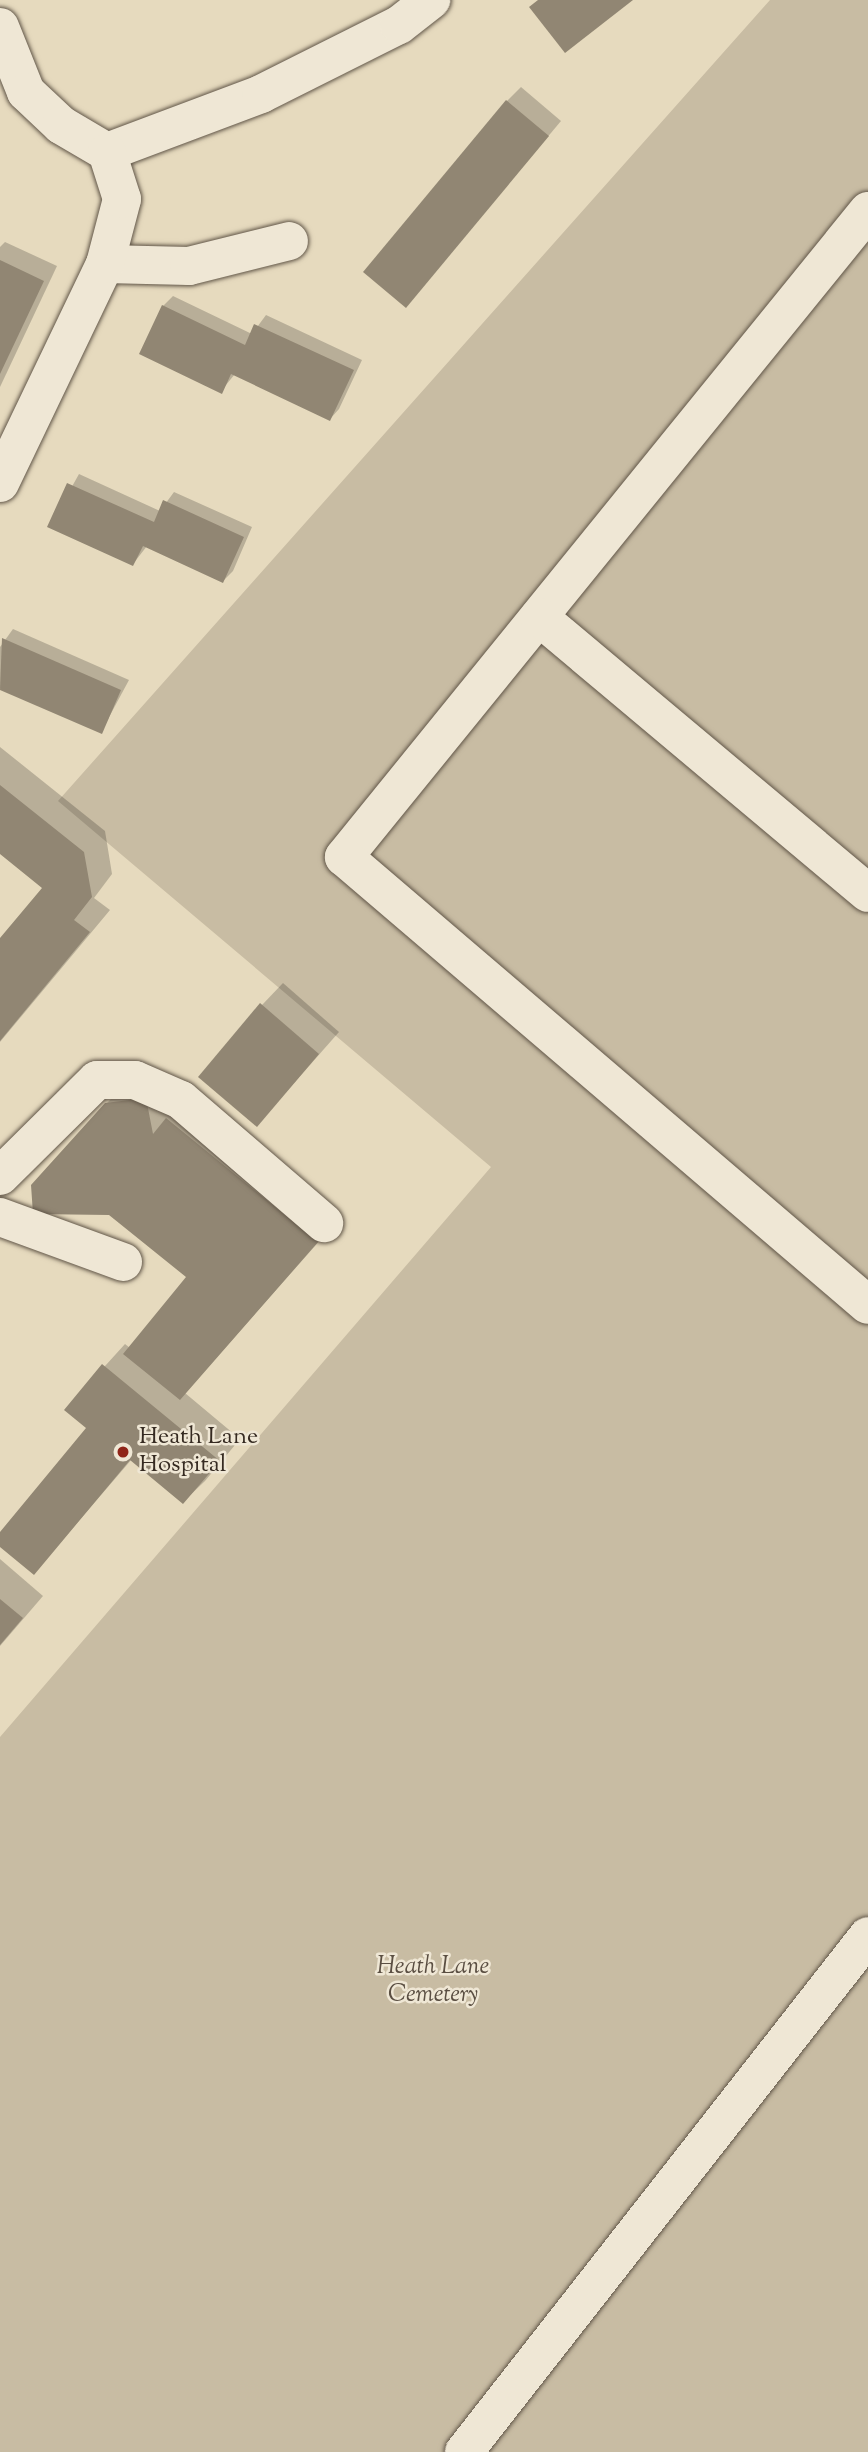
<!DOCTYPE html>
<html>
<head>
<meta charset="utf-8">
<style>
	body { margin:0 }
	#map { position:relative; width:868px; height:2452px; overflow:hidden; background:#e6dabe; font-family:"Sorts Mill Goudy",serif }
	div>[style] { position:absolute }
	[style*='--x'] { left:calc(var(--x)*1px); top:calc(var(--y)*1px); width:calc(var(--w)*1px); rotate:calc(var(--a)*1deg) }
	.green>* { inset:0; background:#c8bca3 }
	.shadow>* { inset:0; background:#0003 }
	.building>* { inset:0; background:#918673 }
	.roads { filter:drop-shadow(0 0 2px #615648) drop-shadow(0 0 2px #615648) }
	.minor>* { height:38px; margin:-19px; padding:0 19px; transform-origin:19px; border-radius:19px; background:#efe7d5 }
	.dots>* { width:19px; height:19px; translate:-50% -50%; box-sizing:border-box; border:4px solid #efe7d5; border-radius:50% }
	span { translate:-50% -50%; white-space:nowrap; text-align:center; line-height:1.15; -webkit-text-stroke:5px #efe7d5; paint-order:stroke }
	.poi-label { font-size:24px; color:#352a21 }
	.left { translate:0 -50%; text-align:left }
	.park-label { font-size:24px; color:#5a4e42; font-style:italic }
</style>
</head>
<body>
<div id="map">
	<div class="green">
		<i style="clip-path:polygon(770px 0,868px 0,868px 2452px,0 2452px,0 1737px,491px 1167px,58px 801px)"></i>
	</div>
	<div class="shadow">
		<i style="clip-path:polygon(521px 87px,561px 121px,406px 306px,507px 101px)"></i>
		<i style="clip-path:polygon(5px 242px,57px 266px,0 387px,0 247px)"></i>
		<i style="clip-path:polygon(173px 296px,252px 334px,266px 315px,362px 360px,339px 409px,330px 419px,235px 374px,221px 391px,163px 306px)"></i>
		<i style="clip-path:polygon(79px 474px,160px 511px,174px 492px,252px 527px,233px 571px,223px 581px,147px 546px,133px 564px,50px 526px)"></i>
		<i style="clip-path:polygon(13px 629px,129px 680px,101px 732px,0 688px,0 647px)"></i>
		<i style="clip-path:polygon(0 747px,105px 831px,112px 874px,94px 898px,110px 910px,0 1042px,0 941px,44px 888px,0 851px)"></i>
		<i style="clip-path:polygon(283px 983px,339px 1032px,257px 1125px,262px 1005px)"></i>
		<i style="clip-path:polygon(128px 1082px,338px 1220px,185px 1393px,240px 1439px,205px 1481px,183px 1502px,132px 1459px,34px 1573px,0 1545px,0 1535px,88px 1427px,66px 1409px,125px 1344px,130px 1348px,189px 1277px,106px 1104px)"></i>
		<i style="clip-path:polygon(0 1559px,43px 1596px,0 1646px)"></i>
	</div>
	<div class="building">
		<i style="clip-path:polygon(538px 0,633px 0,565px 53px,529px 7px)"></i>
		<i style="clip-path:polygon(506px 100px,549px 136px,406px 308px,363px 272px)"></i>
		<i style="clip-path:polygon(0 260px,44px 281px,0 374px)"></i>
		<i style="clip-path:polygon(162px 305px,245px 345px,254px 324px,354px 370px,330px 421px,231px 374px,222px 394px,139px 354px)"></i>
		<i style="clip-path:polygon(67px 483px,154px 522px,163px 500px,244px 537px,223px 583px,143px 546px,133px 566px,47px 527px)"></i>
		<i style="clip-path:polygon(2px 638px,121px 690px,102px 734px,0 690px)"></i>
		<i style="clip-path:polygon(0 785px,84px 852px,92px 897px,74px 920px,90px 932px,0 1041px,0 938px,42px 888px,0 854px)"></i>
		<i style="clip-path:polygon(260px 1003px,319px 1054px,257px 1127px,198px 1077px)"></i>
		<i style="clip-path:polygon(146px 1098px,153px 1134px,166px 1118px,318px 1242px,180px 1400px,123px 1354px,186px 1277px,109px 1215px,33px 1214px,31px 1185px,105px 1103px)"></i>
		<i style="clip-path:polygon(102px 1364px,220px 1461px,183px 1504px,130px 1460px,34px 1575px,0 1547px,0 1532px,86px 1428px,64px 1410px)"></i>
		<i style="clip-path:polygon(0 1599px,23px 1618px,0 1645px)"></i>
	</div>
	<div class="roads">
		<div class="minor">
			<i style="--x:0;--y:27;--w:70;--a:68.2"></i>
			<i style="--x:26;--y:92;--w:48;--a:43.3"></i>
			<i style="--x:61;--y:125;--w:53;--a:30.4"></i>
			<i style="--x:107;--y:152;--w:165;--a:-20.6"></i>
			<i style="--x:261;--y:94;--w:154;--a:-26.6"></i>
			<i style="--x:399;--y:25;--w:41;--a:-38"></i>
			<i style="--x:868;--y:211;--w:832;--a:129.05"></i>
			<i style="--x:344;--y:857;--w:689;--a:40.53"></i>
			<i style="--x:105;--y:264;--w:84;--a:1.4"></i>
			<i style="--x:189;--y:266;--w:103;--a:-14"></i>
			<i style="--x:0;--y:483;--w:243;--a:-64.4"></i>
			<i style="--x:105;--y:264;--w:67;--a:-75.3"></i>
			<i style="--x:122;--y:199;--w:49;--a:-107.7"></i>
			<i style="--x:539;--y:617;--w:429;--a:40"></i>
			<i style="--x:0;--y:1176;--w:136;--a:-44.7"></i>
			<i style="--x:97;--y:1080;--w:38;--a:0"></i>
			<i style="--x:135;--y:1080;--w:50;--a:23.5"></i>
			<i style="--x:181;--y:1100;--w:189;--a:40.7"></i>
			<i style="--x:0;--y:1217;--w:131;--a:20.1"></i>
			<i style="--x:464;--y:2452;--w:655;--a:-51.94"></i>
		</div>
	</div>
	<div class="dots">
		<i style="left:123px;top:1452px;background:#8f2418"></i>
	</div>
	<div class="poi-label">
		<span class="left" style="left:139px;top:1452px">Heath Lane<br>Hospital</span>
	</div>
	<div class="park-label">
		<span style="left:433px;top:1982px">Heath Lane<br>Cemetery</span>
	</div>
</div>
</body>
</html>
